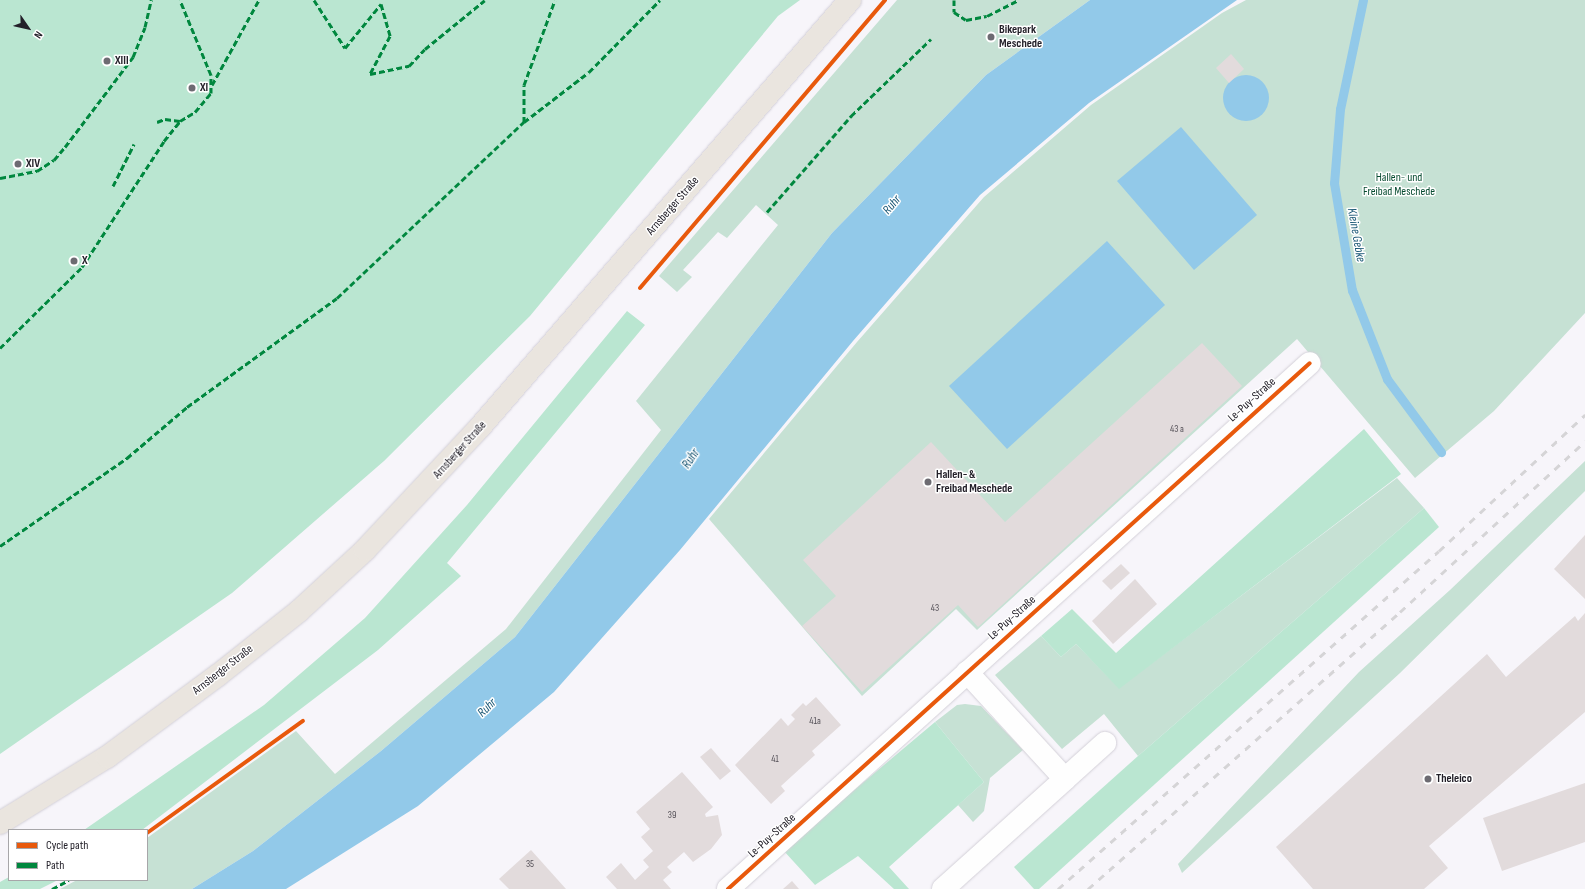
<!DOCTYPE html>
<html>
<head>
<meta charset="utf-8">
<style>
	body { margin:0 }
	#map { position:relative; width:1585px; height:889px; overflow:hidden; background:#f7f5fa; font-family:"Sofia Sans Condensed",sans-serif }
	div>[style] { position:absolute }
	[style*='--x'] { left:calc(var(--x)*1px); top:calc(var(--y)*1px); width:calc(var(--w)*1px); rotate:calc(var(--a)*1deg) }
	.green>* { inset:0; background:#c6e1d4 }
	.forest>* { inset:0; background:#bae6d1 }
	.water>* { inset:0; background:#92c9e9 }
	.round { border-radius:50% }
	.stream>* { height:9px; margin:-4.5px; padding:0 4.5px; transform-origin:4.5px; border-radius:4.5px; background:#92c9e9 }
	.building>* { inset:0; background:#e2dbdc }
	.roads { filter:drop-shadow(0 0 1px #d3d0d8) drop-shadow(0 0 1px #d3d0d8) }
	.minor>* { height:22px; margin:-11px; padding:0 11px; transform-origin:11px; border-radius:11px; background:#fefefe }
	.major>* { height:22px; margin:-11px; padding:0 11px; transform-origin:11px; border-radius:11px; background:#eae5df }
	.rail>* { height:3px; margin-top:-1.5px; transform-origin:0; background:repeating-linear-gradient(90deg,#d5d4d6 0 7px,transparent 0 14px) }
	.quiet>* { height:3px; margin-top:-1.5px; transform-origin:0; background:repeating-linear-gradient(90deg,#00873e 0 6px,transparent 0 9px) }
	.cycleway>* { height:4px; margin:-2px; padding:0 2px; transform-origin:2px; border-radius:2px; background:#e8590c }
	.dots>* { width:11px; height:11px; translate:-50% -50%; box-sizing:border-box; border:2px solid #fff; border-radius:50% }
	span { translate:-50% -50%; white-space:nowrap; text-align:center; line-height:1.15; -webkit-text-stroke:3px #fff; paint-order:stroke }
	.number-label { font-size:10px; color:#545057 }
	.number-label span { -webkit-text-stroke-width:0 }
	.poi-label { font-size:12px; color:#232029; font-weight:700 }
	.left { translate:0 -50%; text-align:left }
	.park-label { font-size:12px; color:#054a2f }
	.street-label { font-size:12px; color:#232029 }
	.water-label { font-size:13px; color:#185674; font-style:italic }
	.legend { position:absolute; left:8px; top:829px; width:140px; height:52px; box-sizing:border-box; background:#fff; border:1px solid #a7a6a9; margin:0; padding:5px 7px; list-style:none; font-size:12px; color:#232029 }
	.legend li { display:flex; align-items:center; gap:8px; height:20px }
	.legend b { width:20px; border:1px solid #a7a6a9 }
	.north { position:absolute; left:8px; top:8px; width:40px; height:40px; -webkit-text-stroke:3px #fff; paint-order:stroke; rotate:124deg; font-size:11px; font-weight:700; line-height:16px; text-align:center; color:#232029 }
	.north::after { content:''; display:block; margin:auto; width:14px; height:18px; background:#232029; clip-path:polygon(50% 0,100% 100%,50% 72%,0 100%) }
</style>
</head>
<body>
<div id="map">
	<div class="green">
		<i style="clip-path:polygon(897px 0,1090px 0,986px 75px,832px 233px,515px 637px,381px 751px,253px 851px,192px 889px,60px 889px,77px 880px,147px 880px,147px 838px,296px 731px,335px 774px,506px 629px,661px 430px,636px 401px,778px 225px,756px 205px,727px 238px,718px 232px,683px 270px,692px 277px,677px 292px,659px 276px)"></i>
		<i style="clip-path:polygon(1246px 0,1585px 0,1585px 313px,1494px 411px,1415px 478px,1297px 339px,977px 630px,956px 609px,862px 696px,709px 519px,857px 342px,984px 197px,1091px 105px,1222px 13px)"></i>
		<i style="clip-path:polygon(1585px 461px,1585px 491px,1400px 673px,1182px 873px,1178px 864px,1359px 672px,1450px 590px)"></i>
		<i style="clip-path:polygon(1397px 478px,1424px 508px,1138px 756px,1104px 714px,1062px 749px,995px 675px,1041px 636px,1061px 657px,1076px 644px,1119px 688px)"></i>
		<i style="clip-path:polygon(965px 704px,981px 706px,1023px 750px,990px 778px,984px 811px,973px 822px,958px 805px,984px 782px,935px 722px,957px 705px)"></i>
	</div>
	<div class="forest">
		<i style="clip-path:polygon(0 0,800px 0,778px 16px,530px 316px,384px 461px,232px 593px,0 754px)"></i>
		<i style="clip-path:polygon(627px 311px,645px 325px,447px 563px,461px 576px,378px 650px,142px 830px,84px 830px,264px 705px,365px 618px,467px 505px)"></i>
		<i style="clip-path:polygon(1364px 429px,1401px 474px,1119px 689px,1076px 644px,1061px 657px,1041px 636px,1072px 609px,1116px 653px)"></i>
		<i style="clip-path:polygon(1424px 508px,1439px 527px,1039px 889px,1034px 889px,1014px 867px,1138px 756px)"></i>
		<i style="clip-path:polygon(935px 722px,984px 782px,889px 867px,909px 889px,894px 889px,858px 856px,815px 885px,783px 850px)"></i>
		<i style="clip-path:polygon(9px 877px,9px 880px,58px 880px,40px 889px,0 889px,0 882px)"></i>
	</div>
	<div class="water">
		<i style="clip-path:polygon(1090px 0,1237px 0,1089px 103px,980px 195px,853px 341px,680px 550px,554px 692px,418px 806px,286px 889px,192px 889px,253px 851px,381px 751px,515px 637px,832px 233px,986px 75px)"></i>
		<i class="round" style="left:1223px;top:75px;width:46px;height:46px"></i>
		<i style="clip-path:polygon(1181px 127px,1257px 215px,1194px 270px,1117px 181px)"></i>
		<i style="clip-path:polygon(1107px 241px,1165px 305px,1007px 449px,949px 386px)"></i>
	</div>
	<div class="stream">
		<i style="--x:1363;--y:0;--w:111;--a:101.9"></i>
		<i style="--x:1340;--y:109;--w:74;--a:94.6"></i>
		<i style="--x:1334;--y:183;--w:109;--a:80.5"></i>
		<i style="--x:1352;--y:290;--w:96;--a:68.5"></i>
		<i style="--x:1387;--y:379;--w:91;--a:53.5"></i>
	</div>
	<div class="building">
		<i style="clip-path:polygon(1231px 54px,1244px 69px,1229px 83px,1216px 68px)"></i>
		<i style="clip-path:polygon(1202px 343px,1242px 386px,978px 627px,958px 605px,862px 692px,802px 626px,836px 596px,803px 560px,931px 442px,1005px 522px)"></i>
		<i style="clip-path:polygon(1585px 535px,1585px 599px,1554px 569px)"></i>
		<i style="clip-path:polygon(1121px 564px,1130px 573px,1111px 590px,1102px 581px)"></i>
		<i style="clip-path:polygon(1135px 579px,1157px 604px,1113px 644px,1092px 621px)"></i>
		<i style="clip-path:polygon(1585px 613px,1585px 712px,1429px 846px,1448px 868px,1424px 889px,1313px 889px,1276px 847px,1487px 654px,1506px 677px,1575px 616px,1578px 621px)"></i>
		<i style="clip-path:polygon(816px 697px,841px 725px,812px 751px,815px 755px,781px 786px,785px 791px,771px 804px,735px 765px,781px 718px,788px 726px,795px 719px,791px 715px,803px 703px,806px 706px)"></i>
		<i style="clip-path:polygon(711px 748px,731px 771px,720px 780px,700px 757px)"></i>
		<i style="clip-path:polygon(682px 772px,713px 807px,705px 814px,706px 817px,718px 815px,722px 835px,711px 849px,693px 862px,684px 852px,667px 867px,672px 872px,663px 880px,671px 889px,617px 889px,606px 877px,621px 863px,635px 880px,649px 867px,643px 860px,653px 851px,641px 837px,650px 829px,636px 812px)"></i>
		<i style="clip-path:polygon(1585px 783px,1585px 842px,1502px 871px,1483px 818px)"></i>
		<i style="clip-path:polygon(531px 850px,566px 889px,509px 889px,499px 879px)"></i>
		<i style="clip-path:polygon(792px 881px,799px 889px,783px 889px)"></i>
	</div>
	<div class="roads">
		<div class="minor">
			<i style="--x:1065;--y:779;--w:54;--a:-42"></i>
			<i style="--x:728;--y:889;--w:784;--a:-42.11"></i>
			<i style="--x:943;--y:889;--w:164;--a:-42"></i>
			<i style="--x:1065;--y:779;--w:145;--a:-132.5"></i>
		</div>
		<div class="major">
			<i style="--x:0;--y:823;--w:126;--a:-31.7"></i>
			<i style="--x:107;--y:757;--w:137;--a:-36.4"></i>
			<i style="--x:217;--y:676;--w:105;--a:-38.4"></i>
			<i style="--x:299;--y:611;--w:90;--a:-42.7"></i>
			<i style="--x:365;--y:550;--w:168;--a:-46.9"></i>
			<i style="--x:480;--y:427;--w:565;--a:-49.09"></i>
		</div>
	</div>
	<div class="rail">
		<i style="--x:1058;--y:889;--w:509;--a:-41.58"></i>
		<i style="--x:1439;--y:551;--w:200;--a:-43"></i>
		<i style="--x:1088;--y:889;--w:417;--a:-41.6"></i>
		<i style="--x:1400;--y:612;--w:252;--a:-42.7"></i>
	</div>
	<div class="quiet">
		<i style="--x:314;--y:0;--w:57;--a:57.1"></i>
		<i style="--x:345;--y:48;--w:57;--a:-50.7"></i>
		<i style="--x:381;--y:4;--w:33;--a:74"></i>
		<i style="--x:390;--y:36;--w:43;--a:117.8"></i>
		<i style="--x:370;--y:74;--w:40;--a:-12"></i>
		<i style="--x:409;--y:66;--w:23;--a:-47"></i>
		<i style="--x:425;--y:49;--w:77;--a:-39.2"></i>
		<i style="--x:954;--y:0;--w:12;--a:90"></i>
		<i style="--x:954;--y:12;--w:14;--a:34"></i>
		<i style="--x:966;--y:20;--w:21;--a:-11"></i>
		<i style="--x:987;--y:16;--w:35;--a:-27"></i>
		<i style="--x:212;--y:85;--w:97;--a:-61.1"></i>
		<i style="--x:157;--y:122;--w:9;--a:-21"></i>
		<i style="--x:165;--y:119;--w:15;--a:8"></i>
		<i style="--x:524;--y:122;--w:37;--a:-90"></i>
		<i style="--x:524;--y:85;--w:90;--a:-70"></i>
		<i style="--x:0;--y:178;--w:38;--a:-11"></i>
		<i style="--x:37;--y:171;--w:20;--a:-33"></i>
		<i style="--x:54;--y:160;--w:17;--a:-50"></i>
		<i style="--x:65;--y:147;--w:113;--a:-52.9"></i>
		<i style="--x:133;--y:57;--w:32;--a:-68"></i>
		<i style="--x:145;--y:27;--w:28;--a:-77"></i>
		<i style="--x:113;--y:186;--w:47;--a:-63.4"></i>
		<i style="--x:767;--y:212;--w:128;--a:-48.8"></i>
		<i style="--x:851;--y:116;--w:111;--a:-43.9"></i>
		<i style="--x:0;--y:348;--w:115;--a:-44.6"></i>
		<i style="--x:82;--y:267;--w:150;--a:-56.9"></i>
		<i style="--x:164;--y:141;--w:26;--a:-51"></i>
		<i style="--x:180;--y:121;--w:17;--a:-31"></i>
		<i style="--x:195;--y:112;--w:25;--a:-50"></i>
		<i style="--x:211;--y:93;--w:18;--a:-90"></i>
		<i style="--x:211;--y:75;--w:81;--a:-112.5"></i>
		<i style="--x:0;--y:546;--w:155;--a:-34.7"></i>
		<i style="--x:127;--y:458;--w:79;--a:-40.4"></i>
		<i style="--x:187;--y:407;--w:185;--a:-36"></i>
		<i style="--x:337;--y:298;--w:257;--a:-43.3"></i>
		<i style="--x:524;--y:122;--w:82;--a:-37.6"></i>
		<i style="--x:589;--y:72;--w:101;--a:-45.4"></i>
		<i style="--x:52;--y:889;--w:19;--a:-28"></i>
	</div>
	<div class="cycleway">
		<i style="--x:640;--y:288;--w:378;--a:-49.6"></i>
		<i style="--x:147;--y:833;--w:192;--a:-35.7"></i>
		<i style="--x:728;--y:889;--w:784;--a:-42.11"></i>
	</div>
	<div class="dots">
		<i style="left:991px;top:37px;background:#6d6b72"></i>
		<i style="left:107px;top:61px;background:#6d6b72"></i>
		<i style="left:192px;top:88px;background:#6d6b72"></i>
		<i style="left:18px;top:164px;background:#6d6b72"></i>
		<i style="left:74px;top:261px;background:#6d6b72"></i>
		<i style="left:928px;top:482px;background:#6d6b72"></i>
		<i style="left:1428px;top:779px;background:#6d6b72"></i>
	</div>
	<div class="number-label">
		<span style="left:1177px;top:430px">43 a</span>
		<span style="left:935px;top:609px">43</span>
		<span style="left:815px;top:722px">41a</span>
		<span style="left:775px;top:760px">41</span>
		<span style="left:672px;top:816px">39</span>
		<span style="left:530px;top:865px">35</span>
	</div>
	<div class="poi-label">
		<span class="left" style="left:999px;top:37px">Bikepark<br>Meschede</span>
		<span class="left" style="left:115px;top:61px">XIII</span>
		<span class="left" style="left:200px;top:88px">XI</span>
		<span class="left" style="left:26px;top:164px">XIV</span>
		<span class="left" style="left:82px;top:261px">X</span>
		<span class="left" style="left:936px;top:482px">Hallen- &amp;<br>Freibad Meschede</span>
		<span class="left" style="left:1436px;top:779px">Theleico</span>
	</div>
	<div class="park-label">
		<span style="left:1399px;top:185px">Hallen- und<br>Freibad Meschede</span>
	</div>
	<div class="street-label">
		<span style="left:673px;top:206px;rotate:-49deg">Arnsberger Straße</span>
		<span style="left:1252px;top:400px;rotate:-42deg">Le-Puy-Straße</span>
		<span style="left:460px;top:450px;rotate:-48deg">Arnsberger Straße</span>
		<span style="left:1012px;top:618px;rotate:-42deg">Le-Puy-Straße</span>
		<span style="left:223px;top:670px;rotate:-38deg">Arnsberger Straße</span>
		<span style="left:772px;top:836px;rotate:-42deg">Le-Puy-Straße</span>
	</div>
	<div class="water-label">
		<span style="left:892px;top:205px;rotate:-51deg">Ruhr</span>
		<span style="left:1356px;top:235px;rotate:80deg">Kleine Gebke</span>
		<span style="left:691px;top:459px;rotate:-56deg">Ruhr</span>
		<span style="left:487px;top:708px;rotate:-44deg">Ruhr</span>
	</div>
	<ul class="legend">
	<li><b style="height:5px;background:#e8590c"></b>Cycle path</li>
	<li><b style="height:5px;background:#00873e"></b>Path</li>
	</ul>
	<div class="north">N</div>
</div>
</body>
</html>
